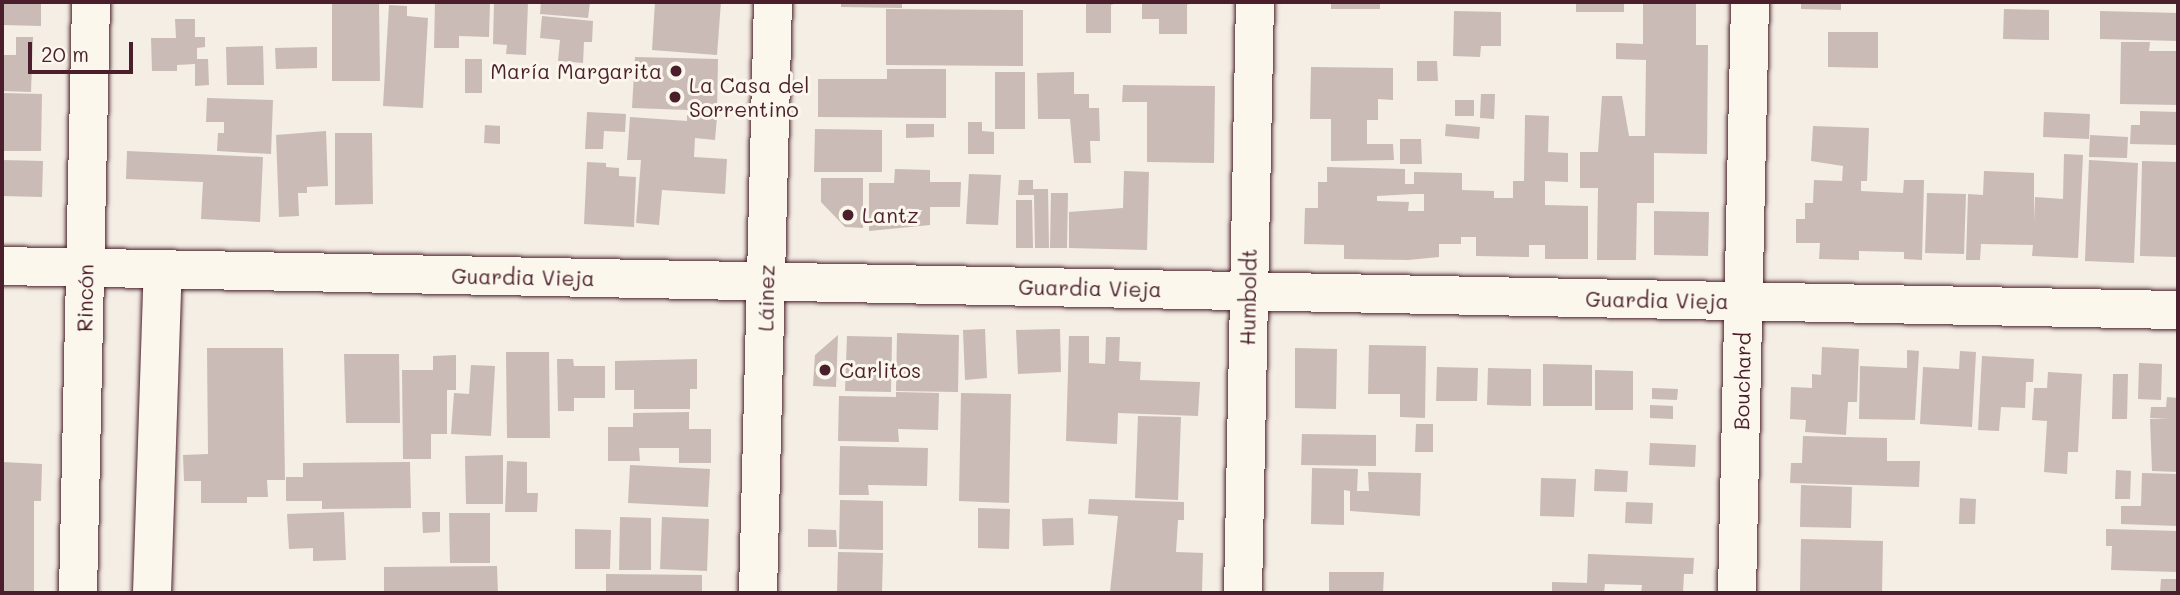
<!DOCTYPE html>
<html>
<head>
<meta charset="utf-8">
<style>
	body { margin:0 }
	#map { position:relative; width:2180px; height:595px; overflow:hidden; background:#f4eee4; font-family:Mali,sans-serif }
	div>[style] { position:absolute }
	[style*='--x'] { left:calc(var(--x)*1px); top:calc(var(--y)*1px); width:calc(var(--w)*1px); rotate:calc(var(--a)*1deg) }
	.building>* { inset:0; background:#cabbb6 }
	.roads { filter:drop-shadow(0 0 2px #4a1f2b) drop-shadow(0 0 2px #4a1f2b) }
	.minor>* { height:38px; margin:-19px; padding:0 19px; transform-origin:19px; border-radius:19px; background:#fbf7ec }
	.secondary>* { height:38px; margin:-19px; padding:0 19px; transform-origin:19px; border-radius:19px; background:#fbf7ec }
	.dots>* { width:19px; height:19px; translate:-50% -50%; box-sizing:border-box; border:4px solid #fbf7ec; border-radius:50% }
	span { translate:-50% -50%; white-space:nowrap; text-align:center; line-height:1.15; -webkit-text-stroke:6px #fbf7ec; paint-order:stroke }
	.poi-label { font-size:21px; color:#4a1f2b }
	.right { translate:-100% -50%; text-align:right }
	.left { translate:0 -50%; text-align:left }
	.street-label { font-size:21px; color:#4a1f2b }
	.frame { position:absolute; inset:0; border:4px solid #4a1f2b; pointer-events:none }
	.scale { position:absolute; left:28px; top:42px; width:105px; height:32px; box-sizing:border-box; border:4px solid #4a1f2b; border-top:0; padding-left:9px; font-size:21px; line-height:24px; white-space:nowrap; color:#4a1f2b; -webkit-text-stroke:5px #fbf7ec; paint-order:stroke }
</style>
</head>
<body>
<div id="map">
	<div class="building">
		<i style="clip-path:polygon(2px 2px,41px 2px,41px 26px,2px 25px)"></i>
		<i style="clip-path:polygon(332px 2px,379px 2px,380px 81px,332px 81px)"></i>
		<i style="clip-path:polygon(435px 2px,490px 2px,489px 37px,459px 36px,459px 48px,434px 48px)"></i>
		<i style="clip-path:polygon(494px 2px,528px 3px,526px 55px,506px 54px,507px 45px,493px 44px)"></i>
		<i style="clip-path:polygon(541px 2px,590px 2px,588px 18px,540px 14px)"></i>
		<i style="clip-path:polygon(655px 2px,721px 2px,717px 55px,652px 50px)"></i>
		<i style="clip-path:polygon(841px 2px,902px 2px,902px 8px,841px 7px)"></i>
		<i style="clip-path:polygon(1086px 2px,1120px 2px,1111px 5px,1111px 33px,1086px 33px)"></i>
		<i style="clip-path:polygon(1142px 2px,1192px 2px,1187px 5px,1187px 34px,1159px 34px,1159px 19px,1142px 19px)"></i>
		<i style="clip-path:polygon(1331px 2px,1380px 2px,1380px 9px,1331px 9px)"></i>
		<i style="clip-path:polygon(1576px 2px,1624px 2px,1624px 12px,1576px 12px)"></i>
		<i style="clip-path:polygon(1643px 2px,1696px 2px,1696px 45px,1708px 45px,1707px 154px,1654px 153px,1654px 203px,1637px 203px,1636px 260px,1597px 260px,1598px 188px,1580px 188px,1580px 152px,1598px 152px,1602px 96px,1622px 96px,1629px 136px,1645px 136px,1646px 60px,1616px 59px,1616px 43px,1643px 44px)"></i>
		<i style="clip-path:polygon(1801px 2px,1841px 2px,1841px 10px,1801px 9px)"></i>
		<i style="clip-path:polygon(389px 5px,407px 6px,407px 16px,428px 18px,423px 108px,383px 106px)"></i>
		<i style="clip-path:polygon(886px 9px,1023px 10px,1023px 66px,886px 65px)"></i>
		<i style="clip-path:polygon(2004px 9px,2049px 10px,2049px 40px,2003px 39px)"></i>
		<i style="clip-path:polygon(1454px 11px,1501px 12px,1501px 46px,1481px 46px,1480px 57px,1453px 56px)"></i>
		<i style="clip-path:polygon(2100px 11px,2178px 13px,2178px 41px,2100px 39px)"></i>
		<i style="clip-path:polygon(542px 16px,593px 21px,592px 42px,584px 42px,583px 63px,558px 61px,560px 40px,540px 38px)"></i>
		<i style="clip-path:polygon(175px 19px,195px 19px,195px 37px,205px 37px,205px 47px,197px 48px,197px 59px,208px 59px,209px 85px,195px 86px,195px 64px,177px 65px,177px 71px,152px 71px,151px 38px,176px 38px)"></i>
		<i style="clip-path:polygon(1828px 32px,1878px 32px,1878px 68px,1828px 67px)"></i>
		<i style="clip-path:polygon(16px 37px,33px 37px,31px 92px,2px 91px,2px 55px,16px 55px)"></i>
		<i style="clip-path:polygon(2121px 42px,2150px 42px,2149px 51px,2178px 51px,2178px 105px,2120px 104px)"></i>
		<i style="clip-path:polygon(263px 46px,264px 85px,227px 85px,226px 47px)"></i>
		<i style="clip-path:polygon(317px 47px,317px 68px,276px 69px,275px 48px)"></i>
		<i style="clip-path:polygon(635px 57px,718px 59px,717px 111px,632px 108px)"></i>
		<i style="clip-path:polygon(465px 59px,482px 59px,482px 93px,465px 93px)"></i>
		<i style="clip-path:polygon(1417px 61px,1437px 61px,1438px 81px,1417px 81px)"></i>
		<i style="clip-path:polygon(1311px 67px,1393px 68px,1393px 100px,1378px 99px,1378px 120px,1367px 120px,1367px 144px,1393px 144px,1394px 160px,1331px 161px,1331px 119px,1310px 119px)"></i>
		<i style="clip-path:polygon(887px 69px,946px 69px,946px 118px,818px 117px,818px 79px,887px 79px)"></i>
		<i style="clip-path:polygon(995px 72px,1025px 72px,1025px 129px,995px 129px)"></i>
		<i style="clip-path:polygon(1074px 72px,1074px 94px,1089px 94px,1089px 108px,1099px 108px,1100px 141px,1090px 141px,1091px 163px,1074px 163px,1070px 119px,1038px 119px,1037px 73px)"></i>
		<i style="clip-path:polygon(1123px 85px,1215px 86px,1214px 163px,1147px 162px,1147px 102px,1122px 102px)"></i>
		<i style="clip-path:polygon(2px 93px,42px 94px,41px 151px,2px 151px)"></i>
		<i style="clip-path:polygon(1481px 94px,1495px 94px,1494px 119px,1480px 118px)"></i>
		<i style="clip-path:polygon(207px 98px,273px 100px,271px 154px,217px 151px,218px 133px,224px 133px,224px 122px,206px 122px)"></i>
		<i style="clip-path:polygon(1455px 100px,1474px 100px,1474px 116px,1455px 116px)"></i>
		<i style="clip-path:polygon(2140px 111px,2178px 112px,2178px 145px,2130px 144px,2131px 125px,2140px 125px)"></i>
		<i style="clip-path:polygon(587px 112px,626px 114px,625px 132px,604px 131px,603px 149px,585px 149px)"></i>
		<i style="clip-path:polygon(2044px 112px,2090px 114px,2089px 139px,2043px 137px)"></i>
		<i style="clip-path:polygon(687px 115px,717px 117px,715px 140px,695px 138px,694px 157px,727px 159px,725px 194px,662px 190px,659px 225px,636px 223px,641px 160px,627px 160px,630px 117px,687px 121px)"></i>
		<i style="clip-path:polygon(evenodd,1525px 115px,1549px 116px,1548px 152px,1568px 153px,1568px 182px,1545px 181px,1545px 205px,1588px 206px,1588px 259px,1545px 259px,1545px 245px,1529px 245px,1529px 257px,1476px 256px,1476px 237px,1461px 237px,1461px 244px,1439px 244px,1439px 257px,1408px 260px,1344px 259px,1344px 245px,1304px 244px,1305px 208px,1318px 208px,1318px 182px,1327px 182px,1327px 167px,1405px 169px,1405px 184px,1414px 184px,1414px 172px,1462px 173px,1462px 190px,1494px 191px,1494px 198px,1513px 198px,1513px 181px,1524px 181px,1525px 115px,1414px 194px,1424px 194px,1424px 211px,1408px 211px,1409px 202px,1377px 201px,1377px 196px,1414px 194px)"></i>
		<i style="clip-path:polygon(968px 122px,982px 122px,982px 131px,994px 132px,994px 154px,968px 154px)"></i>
		<i style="clip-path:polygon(906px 124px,934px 124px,934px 137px,906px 138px)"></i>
		<i style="clip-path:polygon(1446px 124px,1480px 127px,1479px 139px,1445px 136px)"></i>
		<i style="clip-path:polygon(485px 125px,500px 126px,500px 144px,484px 143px)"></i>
		<i style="clip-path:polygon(1813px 126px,1869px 128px,1867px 181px,1861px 181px,1861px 191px,1903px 193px,1904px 180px,1924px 180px,1922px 260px,1904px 259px,1904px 252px,1859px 251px,1859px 260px,1819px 259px,1820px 243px,1796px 243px,1796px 219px,1805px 219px,1805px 203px,1813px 203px,1814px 180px,1842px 181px,1843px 166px,1811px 161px)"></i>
		<i style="clip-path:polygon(815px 129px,882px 130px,882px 172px,814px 172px)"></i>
		<i style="clip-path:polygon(326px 131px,328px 186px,307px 187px,307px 193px,298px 193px,299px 216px,279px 217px,276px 135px)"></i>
		<i style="clip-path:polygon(335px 133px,372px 133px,373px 204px,335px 205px)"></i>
		<i style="clip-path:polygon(2090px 135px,2128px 137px,2127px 158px,2089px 157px)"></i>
		<i style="clip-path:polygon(1400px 139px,1421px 139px,1422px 164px,1400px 164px)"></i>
		<i style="clip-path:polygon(127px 151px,263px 157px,260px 222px,201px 219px,203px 182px,126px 179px)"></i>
		<i style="clip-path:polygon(2064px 154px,2083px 155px,2078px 258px,2032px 256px,2033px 245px,1981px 244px,1980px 260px,1966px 260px,1968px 194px,1983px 195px,1984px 171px,2034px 173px,2034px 222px,2035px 197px,2063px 199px)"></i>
		<i style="clip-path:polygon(2px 160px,43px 161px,42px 197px,2px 196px)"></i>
		<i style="clip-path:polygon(2089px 160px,2138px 163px,2134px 263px,2085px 261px)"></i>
		<i style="clip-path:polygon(2142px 161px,2178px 162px,2178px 257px,2140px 256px)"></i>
		<i style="clip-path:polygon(587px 162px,606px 163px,606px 167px,619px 168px,619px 176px,636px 177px,634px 227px,584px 224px)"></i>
		<i style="clip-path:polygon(895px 169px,930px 170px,930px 182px,961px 182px,960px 207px,930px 207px,930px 225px,869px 231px,869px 183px,894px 183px)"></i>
		<i style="clip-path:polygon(1124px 171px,1149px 172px,1147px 250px,1069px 248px,1069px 212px,1123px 208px)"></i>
		<i style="clip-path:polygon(969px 174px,1001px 175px,998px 225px,966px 224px)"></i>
		<i style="clip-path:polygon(821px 178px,863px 178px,863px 228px,845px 227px,821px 202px)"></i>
		<i style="clip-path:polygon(1019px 180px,1033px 180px,1033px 189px,1048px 189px,1049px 248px,1035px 248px,1034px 195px,1018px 195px)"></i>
		<i style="clip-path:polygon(1051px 193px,1068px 193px,1067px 248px,1050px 248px)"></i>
		<i style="clip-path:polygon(1927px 193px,1966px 194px,1964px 254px,1925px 253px)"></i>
		<i style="clip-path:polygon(1016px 200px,1032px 200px,1033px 248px,1016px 248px)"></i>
		<i style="clip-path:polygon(1654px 211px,1709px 212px,1708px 256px,1654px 255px)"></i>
		<i style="clip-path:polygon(985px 329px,987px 378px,965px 380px,963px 330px)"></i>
		<i style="clip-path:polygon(1060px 329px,1061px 372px,1018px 374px,1016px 330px)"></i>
		<i style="clip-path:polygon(897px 333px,959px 335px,958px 392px,896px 391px)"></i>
		<i style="clip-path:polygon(838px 335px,836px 387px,813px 386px,815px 355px)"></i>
		<i style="clip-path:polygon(847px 336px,892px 337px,891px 392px,845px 391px)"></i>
		<i style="clip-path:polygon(1069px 336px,1089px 336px,1089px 363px,1105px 364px,1106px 337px,1120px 337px,1119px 361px,1141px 362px,1140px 380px,1200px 382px,1198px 416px,1118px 413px,1117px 444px,1066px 441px)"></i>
		<i style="clip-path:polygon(1369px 345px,1426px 346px,1425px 418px,1400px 417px,1400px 394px,1368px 394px)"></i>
		<i style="clip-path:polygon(1822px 347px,1859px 349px,1857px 402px,1848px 402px,1846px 435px,1805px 432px,1806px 420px,1790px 419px,1791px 387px,1812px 388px,1812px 374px,1821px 375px)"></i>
		<i style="clip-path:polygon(207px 348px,283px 348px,285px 480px,267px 480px,268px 497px,247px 497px,247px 503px,201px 503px,201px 481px,184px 481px,183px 455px,208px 454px)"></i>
		<i style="clip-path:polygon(1295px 348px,1337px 349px,1336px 409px,1295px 408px)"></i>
		<i style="clip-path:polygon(1907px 350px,1919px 351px,1915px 420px,1859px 419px,1860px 366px,1907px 368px)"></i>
		<i style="clip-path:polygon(1960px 351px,1976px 352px,1972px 427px,1920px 424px,1923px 367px,1959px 369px)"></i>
		<i style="clip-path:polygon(506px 352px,549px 352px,550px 438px,507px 438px)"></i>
		<i style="clip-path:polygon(344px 354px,399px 354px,400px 423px,346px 423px)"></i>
		<i style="clip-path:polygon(456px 355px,456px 390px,447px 390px,447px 434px,431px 434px,431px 459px,403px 459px,402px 370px,433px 370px,433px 356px)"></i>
		<i style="clip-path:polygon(1982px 356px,2034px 359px,2033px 382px,2026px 382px,2025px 408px,2001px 407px,1999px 431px,1978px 430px)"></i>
		<i style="clip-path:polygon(557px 359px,573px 359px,574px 366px,605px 366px,605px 398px,574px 398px,574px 411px,558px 411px)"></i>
		<i style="clip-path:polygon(697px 359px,697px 389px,690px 389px,690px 409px,634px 409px,634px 390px,615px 390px,615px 361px)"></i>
		<i style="clip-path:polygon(2139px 363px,2162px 364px,2161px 400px,2138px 399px)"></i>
		<i style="clip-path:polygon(1543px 364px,1592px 365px,1592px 406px,1543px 406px)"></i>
		<i style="clip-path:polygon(471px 365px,495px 366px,491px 436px,451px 434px,454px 393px,469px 394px)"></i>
		<i style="clip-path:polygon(1437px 367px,1478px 368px,1477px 401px,1436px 401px)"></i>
		<i style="clip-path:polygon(1488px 368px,1531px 369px,1531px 406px,1487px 405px)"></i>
		<i style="clip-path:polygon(1595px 370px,1633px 371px,1633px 410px,1595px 410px)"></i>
		<i style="clip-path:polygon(2048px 372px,2082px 374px,2078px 452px,2068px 452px,2067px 474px,2044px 472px,2047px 421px,2032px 420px,2034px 388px,2047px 388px)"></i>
		<i style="clip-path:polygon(2113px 374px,2128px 374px,2127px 419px,2112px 419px)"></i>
		<i style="clip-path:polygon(1652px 388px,1678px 389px,1677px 400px,1652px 399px)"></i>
		<i style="clip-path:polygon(896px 392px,939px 393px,938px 430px,898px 429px,899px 442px,838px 441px,839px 396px,896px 397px)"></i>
		<i style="clip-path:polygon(961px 393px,1011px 394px,1009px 503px,959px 501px)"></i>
		<i style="clip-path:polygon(2167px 397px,2178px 398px,2178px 472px,2152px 471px,2150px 419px,2169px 419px,2150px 418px,2151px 407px,2166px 407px)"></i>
		<i style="clip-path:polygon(1650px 405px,1673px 406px,1673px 419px,1650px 418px)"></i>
		<i style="clip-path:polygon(689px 412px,689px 429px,711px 429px,711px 463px,679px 463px,679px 448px,639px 448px,640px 461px,608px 461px,608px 427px,633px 427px,633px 413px)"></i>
		<i style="clip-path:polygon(1138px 416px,1181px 417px,1178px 500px,1135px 498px)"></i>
		<i style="clip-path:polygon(1416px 424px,1433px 424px,1433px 452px,1415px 452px)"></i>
		<i style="clip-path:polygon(1302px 434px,1376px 435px,1376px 466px,1301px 465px)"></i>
		<i style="clip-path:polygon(1803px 436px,1887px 438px,1887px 461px,1920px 461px,1919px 487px,1790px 483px,1791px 463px,1802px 463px)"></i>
		<i style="clip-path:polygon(1650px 443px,1696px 445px,1695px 467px,1649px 465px)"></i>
		<i style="clip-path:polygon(840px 446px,928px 448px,927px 486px,868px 485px,869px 495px,839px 495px)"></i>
		<i style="clip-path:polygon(503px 455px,503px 504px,466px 504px,465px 456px)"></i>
		<i style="clip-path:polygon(507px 461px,527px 462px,527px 493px,538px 493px,537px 512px,505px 512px)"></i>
		<i style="clip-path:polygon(2px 462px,42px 464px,41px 501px,34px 501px,34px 593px,2px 593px)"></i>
		<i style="clip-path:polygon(410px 462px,411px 508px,322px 509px,322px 501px,286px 501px,286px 477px,303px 477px,303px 463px)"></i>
		<i style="clip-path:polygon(630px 465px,710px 469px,708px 507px,628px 503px)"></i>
		<i style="clip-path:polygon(1312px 468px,1358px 469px,1357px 491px,1369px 491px,1368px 472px,1421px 473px,1420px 516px,1350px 511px,1350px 491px,1344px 490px,1344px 525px,1311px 524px)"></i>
		<i style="clip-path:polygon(1595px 469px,1628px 471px,1627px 492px,1594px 491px)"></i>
		<i style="clip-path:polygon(2116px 470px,2131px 471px,2130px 499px,2115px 499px)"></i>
		<i style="clip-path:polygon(2142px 473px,2178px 474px,2178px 526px,2121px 524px,2121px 506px,2141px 506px)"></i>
		<i style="clip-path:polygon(1541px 478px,1576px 479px,1574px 517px,1540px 516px)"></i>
		<i style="clip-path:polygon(1801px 485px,1852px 487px,1851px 528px,1800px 527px)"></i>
		<i style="clip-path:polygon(1960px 498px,1976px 499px,1975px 524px,1959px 524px)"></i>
		<i style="clip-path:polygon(1089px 499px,1184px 502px,1184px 520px,1178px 520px,1176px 552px,1203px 553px,1202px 593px,1110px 592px,1118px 516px,1088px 514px)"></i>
		<i style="clip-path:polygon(840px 500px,883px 501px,883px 550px,839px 549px)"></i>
		<i style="clip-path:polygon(1626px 502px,1653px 503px,1652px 524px,1625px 523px)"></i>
		<i style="clip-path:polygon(978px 508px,1010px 509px,1009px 549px,978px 548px)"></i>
		<i style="clip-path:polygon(344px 512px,346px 560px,313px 561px,313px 548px,289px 549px,287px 514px)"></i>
		<i style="clip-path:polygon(422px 512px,440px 512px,440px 532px,423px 533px)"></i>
		<i style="clip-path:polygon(449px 513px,490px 513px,490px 563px,450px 563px)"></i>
		<i style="clip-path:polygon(620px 517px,651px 518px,651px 570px,619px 570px)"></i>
		<i style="clip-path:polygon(662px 517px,709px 519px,707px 571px,660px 569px)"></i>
		<i style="clip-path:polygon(1073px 518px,1074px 545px,1043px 546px,1042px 519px)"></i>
		<i style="clip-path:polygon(575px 529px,611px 530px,610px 569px,575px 569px)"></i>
		<i style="clip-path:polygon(808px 529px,836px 530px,837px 547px,808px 547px)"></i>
		<i style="clip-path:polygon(2106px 529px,2178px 531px,2178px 572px,2111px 570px,2112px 546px,2106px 546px)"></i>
		<i style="clip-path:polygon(1801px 539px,1883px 541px,1882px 593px,1800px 592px)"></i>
		<i style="clip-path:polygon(838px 552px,883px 553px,882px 593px,837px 593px)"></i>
		<i style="clip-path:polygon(1588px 554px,1694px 558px,1693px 574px,1684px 574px,1683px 593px,1641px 593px,1642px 585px,1605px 584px,1604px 593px,1552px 593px,1552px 582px,1587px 583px)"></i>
		<i style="clip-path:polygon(497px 566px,498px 593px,384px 593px,384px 567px)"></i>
		<i style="clip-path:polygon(1329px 572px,1384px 572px,1383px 593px,1329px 593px)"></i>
		<i style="clip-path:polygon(606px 574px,702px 575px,702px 593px,606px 593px)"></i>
		<i style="clip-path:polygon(2161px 579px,2178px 579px,2178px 593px,2160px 593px)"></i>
	</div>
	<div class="roads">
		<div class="minor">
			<i style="--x:2;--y:266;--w:2176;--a:1.16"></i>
			<i style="--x:78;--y:593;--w:591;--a:-88.74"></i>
			<i style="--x:152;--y:593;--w:324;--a:-88.1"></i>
			<i style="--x:1243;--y:593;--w:591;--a:-88.84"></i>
			<i style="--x:1737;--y:593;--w:591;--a:-88.74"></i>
		</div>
		<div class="secondary">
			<i style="--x:758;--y:593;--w:591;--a:-88.55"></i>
		</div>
	</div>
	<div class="dots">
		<i style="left:676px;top:71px;background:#4a1f2b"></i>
		<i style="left:675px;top:97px;background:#4a1f2b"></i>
		<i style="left:848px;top:215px;background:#4a1f2b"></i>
		<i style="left:825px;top:370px;background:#4a1f2b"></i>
	</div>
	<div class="poi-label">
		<span class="right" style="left:662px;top:71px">María Margarita</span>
		<span class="left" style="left:689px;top:97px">La Casa del<br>Sorrentino</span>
		<span class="left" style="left:862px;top:215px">Lantz</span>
		<span class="left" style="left:839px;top:370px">Carlitos</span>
	</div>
	<div class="street-label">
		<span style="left:523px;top:277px;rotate:1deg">Guardia Vieja</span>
		<span style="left:1090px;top:288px;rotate:1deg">Guardia Vieja</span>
		<span style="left:1248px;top:297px;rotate:-89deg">Humboldt</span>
		<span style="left:85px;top:298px;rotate:-89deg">Rincón</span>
		<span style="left:766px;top:298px;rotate:-89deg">Láinez</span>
		<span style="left:1657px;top:300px;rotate:1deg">Guardia Vieja</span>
		<span style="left:1742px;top:381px;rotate:-89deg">Bouchard</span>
	</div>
	<div class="frame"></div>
	<div class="scale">20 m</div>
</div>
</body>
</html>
